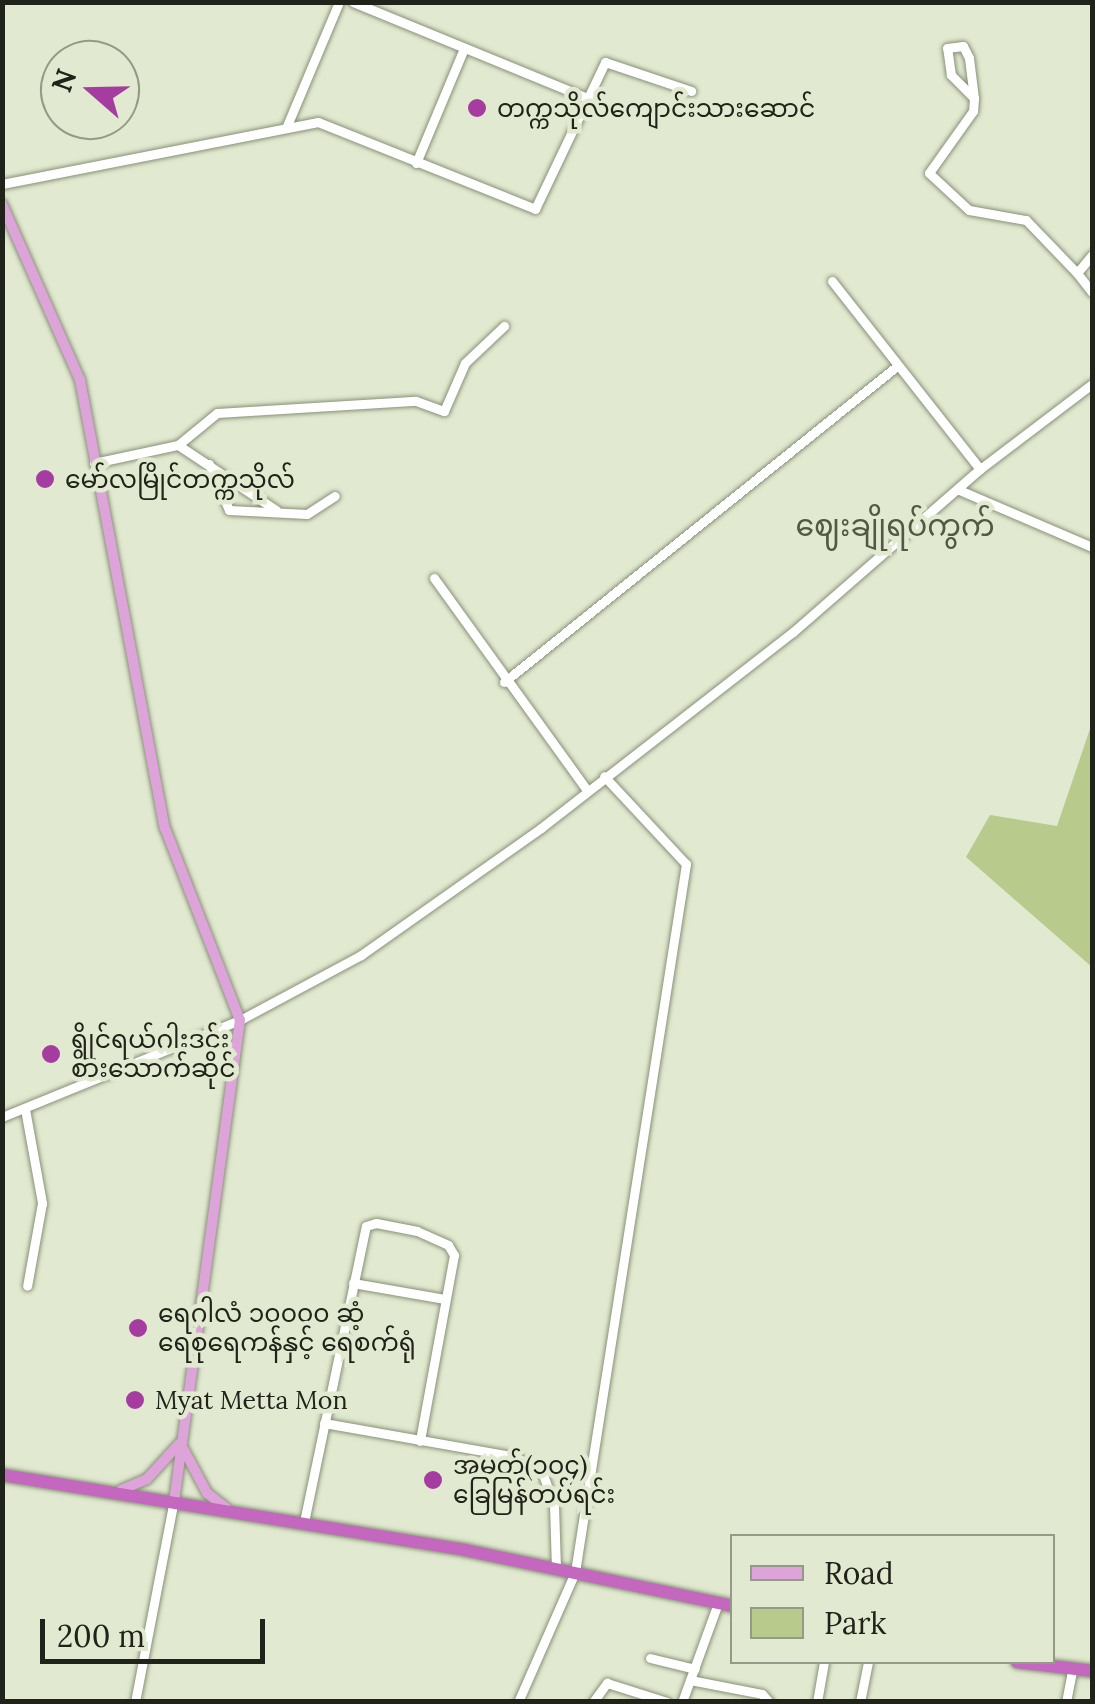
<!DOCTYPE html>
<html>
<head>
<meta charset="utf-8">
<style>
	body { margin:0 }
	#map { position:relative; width:1095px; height:1704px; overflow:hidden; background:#e1ead0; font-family:Lora,"Noto Sans Myanmar",serif }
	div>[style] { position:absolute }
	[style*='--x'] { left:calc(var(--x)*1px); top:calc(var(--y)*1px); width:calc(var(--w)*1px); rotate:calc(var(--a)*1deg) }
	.green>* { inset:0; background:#b8cb8d }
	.roads { filter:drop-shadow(0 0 2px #899179) drop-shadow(0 0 2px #899179) }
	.minor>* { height:9px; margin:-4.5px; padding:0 4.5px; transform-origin:4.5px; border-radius:4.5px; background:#fff }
	.major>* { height:10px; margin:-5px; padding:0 5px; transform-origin:5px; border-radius:5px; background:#dca4d8 }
	.highway>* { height:12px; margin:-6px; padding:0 6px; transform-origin:6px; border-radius:6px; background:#c467be }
	.dots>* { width:28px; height:28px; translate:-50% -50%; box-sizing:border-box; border:5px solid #e1ead0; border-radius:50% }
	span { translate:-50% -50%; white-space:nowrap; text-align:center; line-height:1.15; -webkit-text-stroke:9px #e1ead0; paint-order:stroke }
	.poi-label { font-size:25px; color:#202319 }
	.left { translate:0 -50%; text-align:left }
	.quarter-label { font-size:30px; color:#525942 }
	.frame { position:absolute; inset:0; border:5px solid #202319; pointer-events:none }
	.legend { position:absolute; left:730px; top:1534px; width:325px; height:130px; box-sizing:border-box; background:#e1ead0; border:2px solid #949a87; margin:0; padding:12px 18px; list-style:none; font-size:30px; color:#202319 }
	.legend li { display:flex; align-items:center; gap:20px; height:50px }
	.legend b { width:50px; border:2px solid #949a87 }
	.north { position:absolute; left:40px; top:40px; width:100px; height:100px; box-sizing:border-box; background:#e1ead0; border:2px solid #949a87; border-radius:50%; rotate:290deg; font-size:28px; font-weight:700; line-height:40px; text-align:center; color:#202319 }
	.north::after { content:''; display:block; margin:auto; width:35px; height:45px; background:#a53da1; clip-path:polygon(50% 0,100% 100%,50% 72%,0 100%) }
	.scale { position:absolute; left:40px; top:1619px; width:225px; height:45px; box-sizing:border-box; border:5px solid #202319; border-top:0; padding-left:12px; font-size:30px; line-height:35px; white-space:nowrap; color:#202319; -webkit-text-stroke:8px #e1ead0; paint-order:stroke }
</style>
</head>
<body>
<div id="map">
	<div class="green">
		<i style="clip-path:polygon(1092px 723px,1092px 967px,966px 857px,990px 815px,1057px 826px)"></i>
	</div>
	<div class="roads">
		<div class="minor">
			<i style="--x:353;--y:2;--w:251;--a:22.3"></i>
			<i style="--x:974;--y:98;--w:33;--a:-135"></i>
			<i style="--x:951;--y:75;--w:27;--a:-98"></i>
			<i style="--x:947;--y:48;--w:16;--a:-7"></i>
			<i style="--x:963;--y:46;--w:13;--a:63"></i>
			<i style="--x:969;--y:58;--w:40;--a:82.9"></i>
			<i style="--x:974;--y:98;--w:13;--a:94"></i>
			<i style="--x:973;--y:111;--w:76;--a:125.4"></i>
			<i style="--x:929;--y:173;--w:54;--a:42.8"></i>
			<i style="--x:969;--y:210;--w:58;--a:10"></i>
			<i style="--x:1026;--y:220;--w:74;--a:46.1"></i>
			<i style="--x:286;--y:128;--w:137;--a:-67.2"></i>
			<i style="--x:416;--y:163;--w:125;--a:-67.3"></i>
			<i style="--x:2;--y:184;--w:322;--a:-11.1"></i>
			<i style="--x:318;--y:122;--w:234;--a:21.8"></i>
			<i style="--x:535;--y:209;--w:163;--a:-64.5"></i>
			<i style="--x:605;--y:62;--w:91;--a:18.6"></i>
			<i style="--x:1092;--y:255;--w:23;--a:130"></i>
			<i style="--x:1077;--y:273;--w:24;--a:52"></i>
			<i style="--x:832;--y:281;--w:239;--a:51.8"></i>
			<i style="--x:178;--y:445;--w:118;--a:33.6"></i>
			<i style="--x:94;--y:463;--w:86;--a:-12.1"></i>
			<i style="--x:178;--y:445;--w:50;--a:-39.4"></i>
			<i style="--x:217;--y:413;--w:199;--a:-3.5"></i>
			<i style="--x:416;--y:401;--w:30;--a:20"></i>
			<i style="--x:444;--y:411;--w:52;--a:-66.4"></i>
			<i style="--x:465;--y:363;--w:54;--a:-43.5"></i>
			<i style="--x:209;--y:464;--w:50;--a:66.5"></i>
			<i style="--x:229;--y:510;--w:78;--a:2.9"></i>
			<i style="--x:307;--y:514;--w:33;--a:-33"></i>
			<i style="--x:959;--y:490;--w:145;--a:23.2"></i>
			<i style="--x:434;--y:578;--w:261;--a:54.2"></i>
			<i style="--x:504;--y:682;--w:504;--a:-38.8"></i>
			<i style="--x:25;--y:1109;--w:96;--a:79.7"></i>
			<i style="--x:42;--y:1203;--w:84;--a:100.2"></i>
			<i style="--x:2;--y:1117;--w:257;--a:-22.2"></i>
			<i style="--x:240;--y:1020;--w:137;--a:-28.2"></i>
			<i style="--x:361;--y:955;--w:220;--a:-35.2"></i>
			<i style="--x:541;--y:828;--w:319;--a:-37.9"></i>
			<i style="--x:793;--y:632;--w:248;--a:-41.1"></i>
			<i style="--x:980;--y:469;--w:141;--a:-37.2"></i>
			<i style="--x:353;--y:1283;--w:93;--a:9.9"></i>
			<i style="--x:324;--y:1423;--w:191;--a:10"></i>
			<i style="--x:512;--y:1456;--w:32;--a:24"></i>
			<i style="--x:541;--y:1469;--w:38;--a:70"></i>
			<i style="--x:554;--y:1505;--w:64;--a:88.2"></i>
			<i style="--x:304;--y:1522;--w:302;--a:-78.2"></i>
			<i style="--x:366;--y:1226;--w:10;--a:-17"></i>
			<i style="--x:376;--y:1223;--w:42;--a:11"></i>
			<i style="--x:417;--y:1231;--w:34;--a:24"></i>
			<i style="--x:448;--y:1245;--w:12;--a:59"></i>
			<i style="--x:454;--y:1255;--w:189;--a:100.4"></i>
			<i style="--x:650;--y:1658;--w:46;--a:13.7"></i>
			<i style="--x:690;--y:1680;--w:73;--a:11"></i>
			<i style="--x:762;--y:1694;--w:11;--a:49"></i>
			<i style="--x:135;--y:1702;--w:207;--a:-79.1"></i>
			<i style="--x:518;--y:1702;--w:142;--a:-66.3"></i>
			<i style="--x:575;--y:1572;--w:717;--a:-81.09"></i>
			<i style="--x:686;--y:864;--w:120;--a:-133"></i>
			<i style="--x:593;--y:1702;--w:24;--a:-54"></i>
			<i style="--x:607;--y:1683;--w:63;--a:17.6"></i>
			<i style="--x:682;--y:1702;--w:105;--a:-70"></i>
			<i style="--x:817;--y:1702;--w:41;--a:-80.1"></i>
			<i style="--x:860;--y:1702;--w:41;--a:-78.7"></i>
			<i style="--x:1066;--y:1702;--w:31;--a:-79"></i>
		</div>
		<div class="major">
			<i style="--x:2;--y:204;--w:193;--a:66.1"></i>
			<i style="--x:80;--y:380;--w:456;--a:79.3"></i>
			<i style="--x:165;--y:828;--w:206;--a:68.7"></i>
			<i style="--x:240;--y:1020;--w:484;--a:97.8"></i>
			<i style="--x:184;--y:1450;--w:49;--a:61.9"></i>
			<i style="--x:207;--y:1493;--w:24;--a:38"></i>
			<i style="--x:121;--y:1490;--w:28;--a:-23"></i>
			<i style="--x:147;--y:1479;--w:47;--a:-47.6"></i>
		</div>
		<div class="highway">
			<i style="--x:2;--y:1475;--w:469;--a:9.2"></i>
			<i style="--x:465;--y:1550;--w:273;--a:11.8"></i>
			<i style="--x:1017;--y:1662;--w:76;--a:6.8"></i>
		</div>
	</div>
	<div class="dots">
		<i style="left:477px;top:108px;background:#a53da1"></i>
		<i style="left:45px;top:479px;background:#a53da1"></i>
		<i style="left:51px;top:1054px;background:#a53da1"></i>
		<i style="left:138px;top:1328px;background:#a53da1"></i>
		<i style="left:135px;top:1400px;background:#a53da1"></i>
		<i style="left:433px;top:1480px;background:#a53da1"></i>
	</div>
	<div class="poi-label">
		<span class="left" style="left:497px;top:108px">တက္ကသိုလ်ကျောင်းသားဆောင်</span>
		<span class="left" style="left:65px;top:479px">မော်လမြိုင်တက္ကသိုလ်</span>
		<span class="left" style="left:71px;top:1054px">ရွိုင်ရယ်ဂါးဒင်း<br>စားသောက်ဆိုင်</span>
		<span class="left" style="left:158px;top:1328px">ရေဂါလံ ၁၀၀၀၀ ဆံ့<br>ရေစုရေကန်နှင့် ရေစက်ရုံ</span>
		<span class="left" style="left:155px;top:1400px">Myat Metta Mon</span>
		<span class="left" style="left:453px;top:1480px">အမှတ်(၁၀၄)<br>ခြေမြန်တပ်ရင်း</span>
	</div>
	<div class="quarter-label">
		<span style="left:895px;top:525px">ဈေးချိုရပ်ကွက်</span>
	</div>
	<div class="frame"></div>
	<ul class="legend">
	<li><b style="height:12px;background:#dca4d8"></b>Road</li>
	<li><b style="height:28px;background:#b8cb8d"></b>Park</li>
	</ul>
	<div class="north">N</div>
	<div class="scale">200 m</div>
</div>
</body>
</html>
